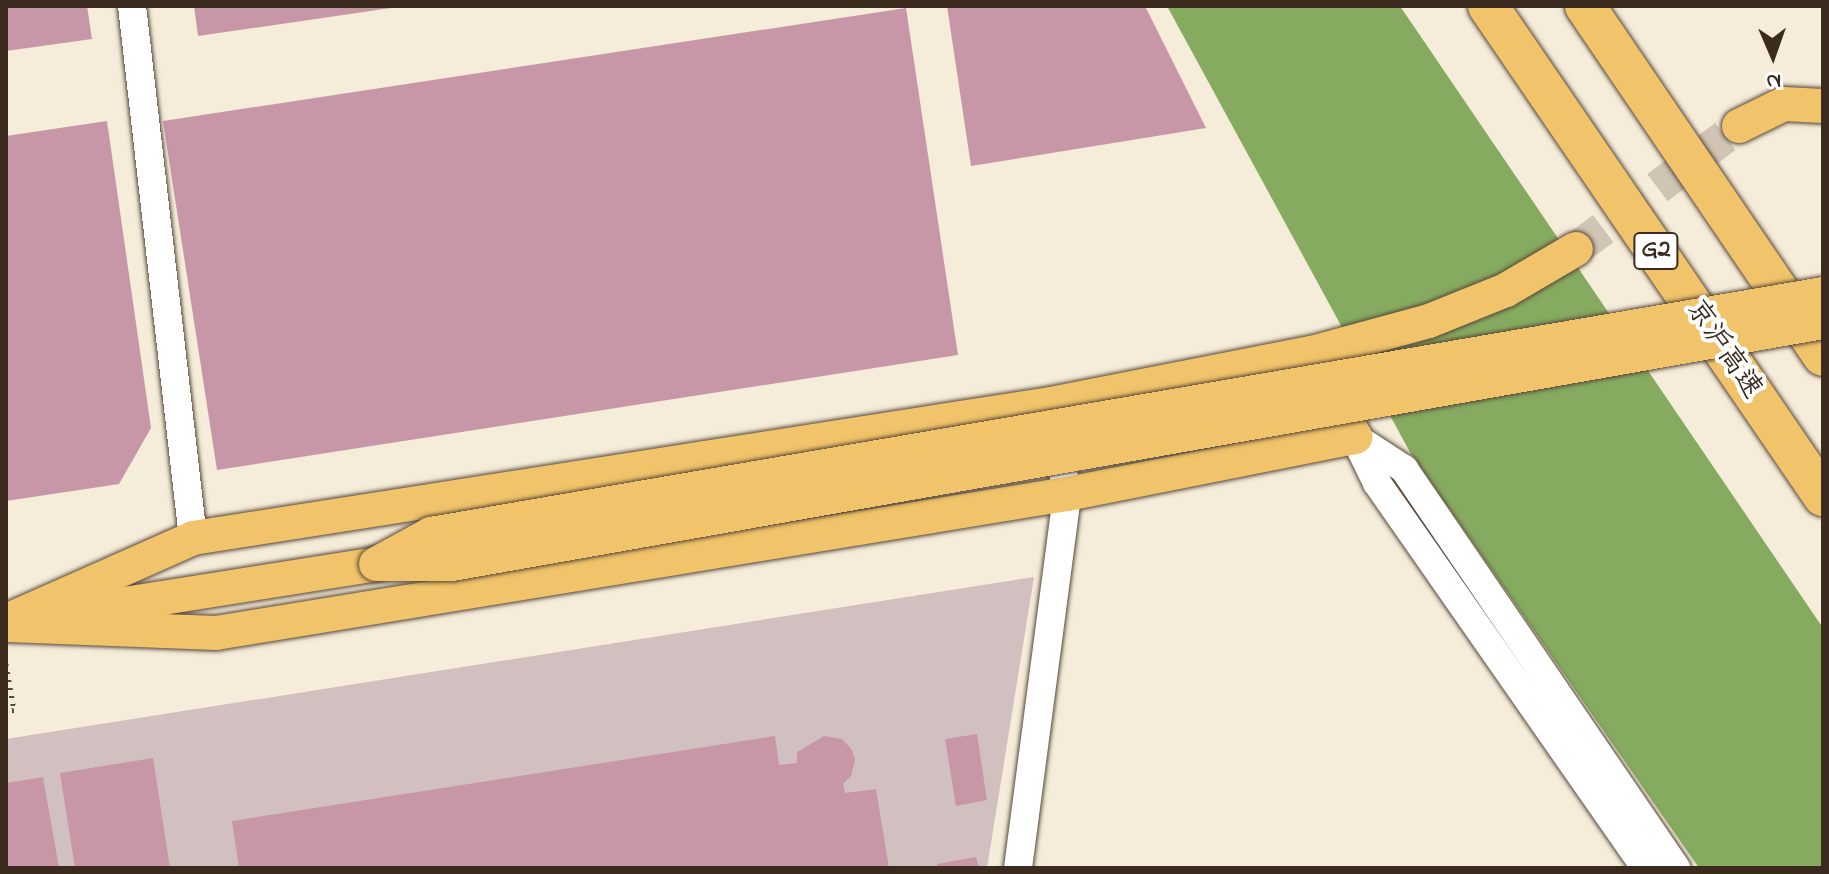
<!DOCTYPE html>
<html>
<head>
<meta charset="utf-8">
<style>
	body { margin:0 }
	#map { position:relative; width:1829px; height:874px; overflow:hidden; background:#f5ecd9; font-family:"Indie Flower","LXGW WenKai TC",sans-serif }
	div>[style] { position:absolute }
	[style*='--x'] { left:calc(var(--x)*1px); top:calc(var(--y)*1px); width:calc(var(--w)*1px); rotate:calc(var(--a)*1deg) }
	.industrial>* { inset:0; background:#d2bfc0 }
	.forest>* { inset:0; background:#86ab60 }
	.building>* { inset:0; background:#c797a8 }
	.major-tunnel>* { height:34px; margin-top:-17px; transform-origin:0; background:repeating-linear-gradient(90deg,#d0c5b4 0 34px,transparent 0 51px) }
	.path>* { height:5px; margin-top:-2.5px; transform-origin:0; background:repeating-linear-gradient(90deg,#57473a 0 2px,transparent 0 8px) }
	.roads { filter:drop-shadow(0 0 2px #57473a) drop-shadow(0 0 2px #57473a) }
	.minor>* { height:28px; margin:-14px; padding:0 14px; transform-origin:14px; border-radius:14px; background:#fff }
	.major>* { height:34px; margin:-17px; padding:0 17px; transform-origin:17px; border-radius:17px; background:#f1c36a }
	.highway>* { height:40px; margin:-20px; padding:0 20px; transform-origin:20px; border-radius:20px; background:#f1c36a }
	.bridges { filter:drop-shadow(0 0 2px #57473a) drop-shadow(0 0 2px #57473a) }
	.major-bridge>* { height:34px; margin:-17px; padding:0 17px; transform-origin:17px; border-radius:17px; background:#f1c36a }
	span { translate:-50% -50%; white-space:nowrap; text-align:center; line-height:1.15; -webkit-text-stroke:8px #fff; paint-order:stroke }
	.shield-label span { padding:2px 6px; background:#fff; border:2px solid; border-radius:6px; -webkit-text-stroke-width:0 }
	.shield-label { font-size:26px; color:#3b2a1e; font-weight:700 }
	.street-label { font-size:28px; color:#3b2a1e }
	.frame { position:absolute; inset:0; border:8px solid #3b2a1e; pointer-events:none }
	.north { position:absolute; left:1733px; top:16px; width:80px; height:80px; -webkit-text-stroke:6px #fff; paint-order:stroke; rotate:178deg; font-size:22px; font-weight:700; line-height:32px; text-align:center; color:#3b2a1e }
	.north::after { content:''; display:block; margin:auto; width:28px; height:36px; background:#3b2a1e; clip-path:polygon(50% 0,100% 100%,50% 72%,0 100%) }
</style>
</head>
<body>
<div id="map">
	<div class="industrial">
		<i style="clip-path:polygon(1034px 577px,987px 868px,6px 868px,6px 739px)"></i>
	</div>
	<div class="forest">
		<i style="clip-path:polygon(1167px 6px,1400px 6px,1823px 628px,1823px 868px,1699px 868px,1411px 454px)"></i>
	</div>
	<div class="building">
		<i style="clip-path:polygon(6px 6px,87px 6px,92px 39px,6px 51px)"></i>
		<i style="clip-path:polygon(194px 6px,391px 6px,391px 8px,198px 36px)"></i>
		<i style="clip-path:polygon(947px 6px,1145px 6px,1206px 128px,971px 166px)"></i>
		<i style="clip-path:polygon(906px 8px,958px 355px,217px 470px,163px 121px)"></i>
		<i style="clip-path:polygon(107px 121px,151px 428px,119px 484px,6px 501px,6px 136px)"></i>
		<i style="clip-path:polygon(977px 734px,987px 800px,956px 806px,945px 739px)"></i>
		<i style="clip-path:polygon(775px 736px,779px 765px,797px 763px,797px 752px,824px 736px,842px 739px,852px 750px,855px 760px,851px 776px,843px 784px,845px 793px,876px 789px,889px 868px,239px 868px,232px 821px)"></i>
		<i style="clip-path:polygon(153px 758px,170px 868px,75px 868px,60px 773px)"></i>
		<i style="clip-path:polygon(43px 777px,59px 868px,6px 868px,6px 783px)"></i>
		<i style="clip-path:polygon(976px 857px,979px 868px,938px 868px,937px 864px)"></i>
	</div>
	<div class="major-tunnel">
		<i style="--x:1576;--y:249;--w:204;--a:-37"></i>
	</div>
	<div class="path">
		<i style="--x:6;--y:664;--w:47;--a:80.1"></i>
		<i style="--x:14;--y:710;--w:8;--a:166"></i>
	</div>
	<div class="roads">
		<div class="minor">
			<i style="--x:132;--y:6;--w:535;--a:83.46"></i>
			<i style="--x:1355;--y:437;--w:59;--a:33.1"></i>
			<i style="--x:1404;--y:469;--w:483;--a:55.7"></i>
			<i style="--x:1355;--y:438;--w:50;--a:63.9"></i>
			<i style="--x:1377;--y:483;--w:470;--a:55.1"></i>
			<i style="--x:1018;--y:868;--w:377;--a:-82.5"></i>
			<i style="--x:1067;--y:494;--w:58;--a:-100"></i>
		</div>
		<div class="major">
			<i style="--x:1739;--y:126;--w:50;--a:-26.1"></i>
			<i style="--x:1784;--y:104;--w:39;--a:3"></i>
			<i style="--x:74;--y:612;--w:306;--a:-9"></i>
			<i style="--x:6;--y:621;--w:205;--a:-23.9"></i>
			<i style="--x:193;--y:538;--w:868;--a:-8.88"></i>
			<i style="--x:1051;--y:404;--w:266;--a:-11.1"></i>
			<i style="--x:1312;--y:353;--w:121;--a:-15.3"></i>
			<i style="--x:1429;--y:321;--w:83;--a:-21.9"></i>
			<i style="--x:1506;--y:290;--w:81;--a:-30.4"></i>
			<i style="--x:8;--y:625;--w:208;--a:2.2"></i>
			<i style="--x:216;--y:633;--w:862;--a:-9.28"></i>
			<i style="--x:1067;--y:494;--w:294;--a:-11.2"></i>
			<i style="--x:1355;--y:437;--w:63;--a:-117.4"></i>
		</div>
		<div class="highway">
			<i style="--x:1488;--y:6;--w:594;--a:55.64"></i>
			<i style="--x:1585;--y:6;--w:423;--a:55.8"></i>
		</div>
	</div>
	<div class="bridges">
		<div class="major-bridge">
			<i style="--x:376;--y:564;--w:63;--a:-28.6"></i>
			<i style="--x:431;--y:534;--w:1413;--a:-9.78"></i>
			<i style="--x:380;--y:564;--w:72;--a:0"></i>
			<i style="--x:452;--y:564;--w:1392;--a:-10.01"></i>
		</div>
	</div>
	<div class="shield-label">
		<span style="left:1656px;top:251px">G2</span>
	</div>
	<div class="street-label">
		<span style="left:1723px;top:350px;rotate:56deg">京沪高速</span>
	</div>
	<div class="frame"></div>
	<div class="north">N</div>
</div>
</body>
</html>
